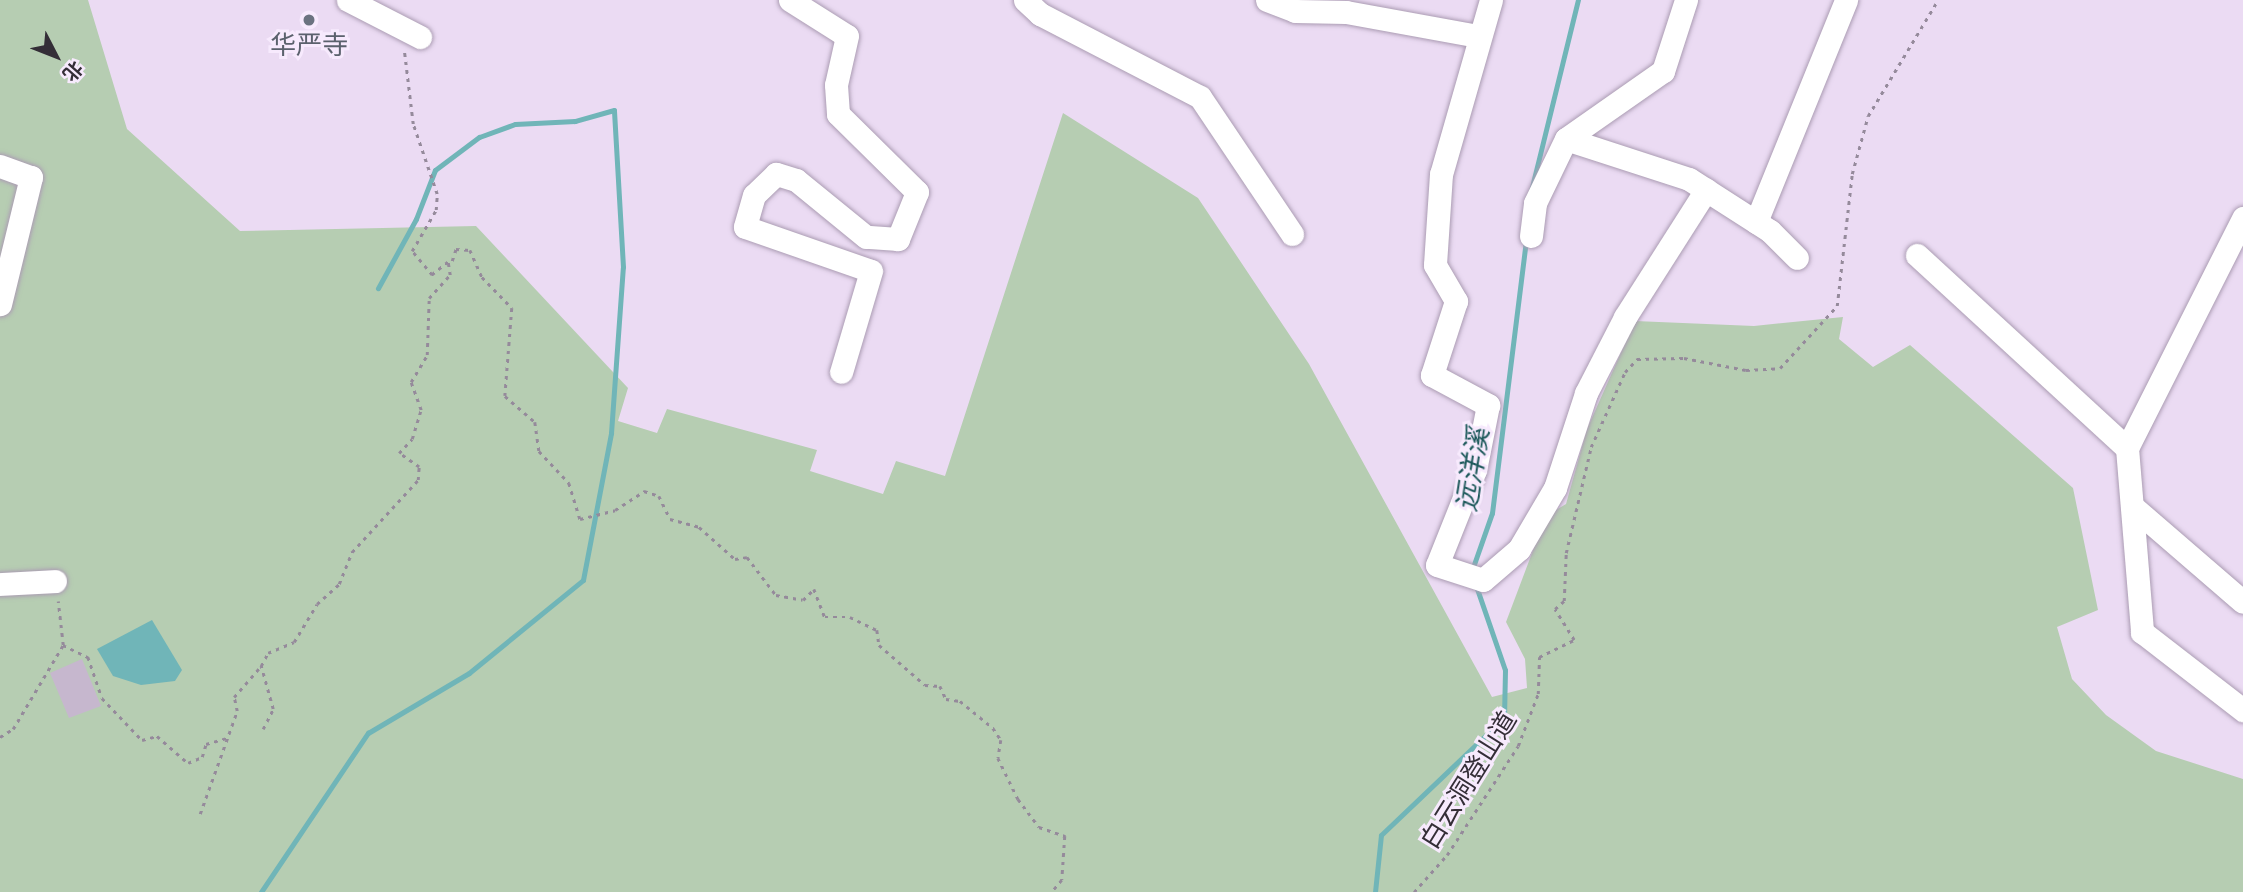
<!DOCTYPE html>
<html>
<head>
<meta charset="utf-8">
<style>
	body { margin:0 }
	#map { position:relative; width:2243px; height:892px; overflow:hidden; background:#ebdbf3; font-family:"Alegreya Sans","Noto Sans SC",sans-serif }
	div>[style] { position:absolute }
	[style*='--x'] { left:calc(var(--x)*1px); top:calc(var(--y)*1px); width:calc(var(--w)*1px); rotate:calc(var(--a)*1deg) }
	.green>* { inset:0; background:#b6cdb2 }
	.water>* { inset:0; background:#70b5b8 }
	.stream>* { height:5px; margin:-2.5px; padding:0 2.5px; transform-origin:2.5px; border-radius:2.5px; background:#70b5b8 }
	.building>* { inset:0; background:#c6b7ce }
	.path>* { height:2.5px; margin-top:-1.25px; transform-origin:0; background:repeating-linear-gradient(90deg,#958a9b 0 3.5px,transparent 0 8.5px) }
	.roads { filter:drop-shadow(0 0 2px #ab9cb3) drop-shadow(0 0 2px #ab9cb3) }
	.minor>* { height:23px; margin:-11.5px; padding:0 11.5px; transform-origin:11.5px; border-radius:11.5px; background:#fff }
	.dots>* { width:19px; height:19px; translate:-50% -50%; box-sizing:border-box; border:4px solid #f7eafd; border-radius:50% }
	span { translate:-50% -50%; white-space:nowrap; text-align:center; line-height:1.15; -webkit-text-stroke:6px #f7eafd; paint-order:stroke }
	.worship-label { font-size:26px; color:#5b616d }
	.street-label { font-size:26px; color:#342e37 }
	.water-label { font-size:28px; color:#1c585a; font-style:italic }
	.north { position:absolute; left:21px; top:21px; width:70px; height:70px; -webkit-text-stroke:5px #f7eafd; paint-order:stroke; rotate:132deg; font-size:19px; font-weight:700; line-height:28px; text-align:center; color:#342e37 }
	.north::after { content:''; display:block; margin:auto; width:24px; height:32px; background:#342e37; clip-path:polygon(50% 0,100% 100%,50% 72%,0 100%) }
</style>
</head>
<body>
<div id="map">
	<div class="green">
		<i style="clip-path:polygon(0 0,88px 0,127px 129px,240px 231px,476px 226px,628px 388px,618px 421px,657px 433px,667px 409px,817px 450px,810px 471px,883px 494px,896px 461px,945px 476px,1063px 113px,1198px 198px,1309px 364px,1492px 697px,1527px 688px,1525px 659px,1506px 622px,1546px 516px,1566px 504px,1587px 429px,1635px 321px,1754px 326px,1843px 317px,1839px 339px,1873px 367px,1910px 345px,2073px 488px,2098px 610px,2057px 627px,2072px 679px,2106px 715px,2156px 751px,2243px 779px,2243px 892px,0 892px)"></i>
	</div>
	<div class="water">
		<i style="clip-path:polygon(152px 620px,182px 670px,175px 681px,141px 685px,113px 676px,97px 649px)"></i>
	</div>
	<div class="stream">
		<i style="--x:1531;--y:191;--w:197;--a:-76.2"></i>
		<i style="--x:1472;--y:570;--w:60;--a:-70.7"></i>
		<i style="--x:1492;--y:513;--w:276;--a:-82.9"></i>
		<i style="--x:261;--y:892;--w:192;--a:-56.1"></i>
		<i style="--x:368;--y:733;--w:117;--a:-30.7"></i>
		<i style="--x:469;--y:673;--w:147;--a:-39.2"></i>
		<i style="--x:583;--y:580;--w:150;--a:-79.2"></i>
		<i style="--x:611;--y:433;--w:166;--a:-85.9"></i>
		<i style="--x:623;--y:267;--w:157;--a:-93.3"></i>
		<i style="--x:614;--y:110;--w:41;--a:164.2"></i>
		<i style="--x:575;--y:121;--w:60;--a:177.1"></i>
		<i style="--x:515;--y:124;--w:38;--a:160"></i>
		<i style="--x:479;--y:137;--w:55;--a:143.1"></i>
		<i style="--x:435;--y:170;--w:53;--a:111.2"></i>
		<i style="--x:416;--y:219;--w:79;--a:118.8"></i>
		<i style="--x:1375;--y:892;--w:57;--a:-84"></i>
		<i style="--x:1381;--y:835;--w:170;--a:-43.6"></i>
		<i style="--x:1504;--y:718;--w:48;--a:-88.8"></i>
		<i style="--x:1505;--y:670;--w:89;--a:-109"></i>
	</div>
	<div class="building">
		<i style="clip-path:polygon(82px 659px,101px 706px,69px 718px,50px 673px)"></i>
	</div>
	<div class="path">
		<i style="--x:452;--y:261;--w:13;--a:-72"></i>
		<i style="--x:456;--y:249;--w:14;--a:4"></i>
		<i style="--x:470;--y:250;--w:30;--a:66"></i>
		<i style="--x:482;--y:277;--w:43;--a:45.9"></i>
		<i style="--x:512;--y:308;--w:88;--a:94.5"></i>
		<i style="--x:505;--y:396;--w:40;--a:41"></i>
		<i style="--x:535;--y:422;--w:29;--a:82"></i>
		<i style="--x:539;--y:451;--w:44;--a:46.8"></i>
		<i style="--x:569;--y:483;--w:38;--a:73"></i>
		<i style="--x:580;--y:519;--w:36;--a:-14"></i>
		<i style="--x:615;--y:510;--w:35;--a:-33"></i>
		<i style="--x:644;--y:491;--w:16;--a:18"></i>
		<i style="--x:659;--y:496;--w:25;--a:64"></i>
		<i style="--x:670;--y:519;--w:30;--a:15"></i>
		<i style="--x:699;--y:527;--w:48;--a:41.6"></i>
		<i style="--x:735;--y:559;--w:12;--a:-9"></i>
		<i style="--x:747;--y:557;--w:48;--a:52.7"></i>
		<i style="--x:776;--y:595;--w:27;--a:10"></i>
		<i style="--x:803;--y:600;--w:16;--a:-45"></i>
		<i style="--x:814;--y:589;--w:30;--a:69"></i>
		<i style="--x:825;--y:617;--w:25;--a:0"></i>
		<i style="--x:850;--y:617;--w:30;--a:26"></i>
		<i style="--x:877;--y:630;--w:15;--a:82"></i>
		<i style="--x:879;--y:645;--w:61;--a:41"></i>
		<i style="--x:925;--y:685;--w:15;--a:4"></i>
		<i style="--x:940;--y:686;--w:14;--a:65"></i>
		<i style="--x:946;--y:699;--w:14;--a:8"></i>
		<i style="--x:960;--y:701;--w:43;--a:39.3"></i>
		<i style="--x:993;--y:728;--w:14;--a:56"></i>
		<i style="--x:1001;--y:740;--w:18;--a:99"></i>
		<i style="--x:998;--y:758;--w:46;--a:64"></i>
		<i style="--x:1018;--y:799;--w:35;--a:53"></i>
		<i style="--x:1039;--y:827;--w:28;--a:19"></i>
		<i style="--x:1065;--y:836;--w:44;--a:93.9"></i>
		<i style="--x:1062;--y:880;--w:16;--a:130"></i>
		<i style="--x:63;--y:645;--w:28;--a:26"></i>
		<i style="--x:88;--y:657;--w:43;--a:71.1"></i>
		<i style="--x:102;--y:698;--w:58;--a:46.4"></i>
		<i style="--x:142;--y:740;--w:16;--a:-15"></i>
		<i style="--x:157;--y:736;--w:41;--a:41.1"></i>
		<i style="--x:188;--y:763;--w:15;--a:-23"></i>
		<i style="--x:202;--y:757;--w:14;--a:-73"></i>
		<i style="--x:206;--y:744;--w:22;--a:-16"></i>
		<i style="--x:263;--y:729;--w:22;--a:-63"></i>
		<i style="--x:273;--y:709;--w:45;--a:-105.6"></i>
		<i style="--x:261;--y:666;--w:15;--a:-62"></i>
		<i style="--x:268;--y:653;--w:28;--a:-23"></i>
		<i style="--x:294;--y:642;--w:44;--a:-58.8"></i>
		<i style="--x:317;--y:604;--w:30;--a:-42"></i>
		<i style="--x:339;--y:584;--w:35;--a:-68"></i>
		<i style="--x:352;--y:552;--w:98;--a:-47.5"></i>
		<i style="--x:418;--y:480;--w:13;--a:-86"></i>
		<i style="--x:419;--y:467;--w:24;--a:-145"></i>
		<i style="--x:399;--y:453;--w:19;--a:-47"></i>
		<i style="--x:412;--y:439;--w:30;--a:-73"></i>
		<i style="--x:421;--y:410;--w:30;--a:-110"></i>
		<i style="--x:411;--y:382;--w:31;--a:-59"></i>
		<i style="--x:427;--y:355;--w:57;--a:-88"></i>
		<i style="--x:429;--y:298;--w:31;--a:-48"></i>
		<i style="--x:450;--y:275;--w:13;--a:-99"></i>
		<i style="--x:448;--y:262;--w:21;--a:141"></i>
		<i style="--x:432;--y:275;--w:31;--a:-130"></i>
		<i style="--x:412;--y:251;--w:48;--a:-59.7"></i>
		<i style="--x:436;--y:210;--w:16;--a:-86"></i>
		<i style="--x:437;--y:194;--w:74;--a:-108.9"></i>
		<i style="--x:413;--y:124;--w:75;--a:-96.9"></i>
		<i style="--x:0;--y:737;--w:15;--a:-32"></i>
		<i style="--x:13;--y:729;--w:98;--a:-59.2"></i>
		<i style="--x:63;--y:645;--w:44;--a:-96.5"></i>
		<i style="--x:200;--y:814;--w:109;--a:-70.2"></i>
		<i style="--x:237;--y:711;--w:14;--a:-102"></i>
		<i style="--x:234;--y:697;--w:41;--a:-48.9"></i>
		<i style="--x:1414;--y:892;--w:50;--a:-48.3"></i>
		<i style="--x:1447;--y:855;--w:130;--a:-56.9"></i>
		<i style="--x:1518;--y:746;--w:56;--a:-69"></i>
		<i style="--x:1538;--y:694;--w:37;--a:-88"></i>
		<i style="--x:1539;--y:657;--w:39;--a:-26"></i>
		<i style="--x:1574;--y:640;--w:36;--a:-122"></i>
		<i style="--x:1555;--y:609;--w:12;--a:-42"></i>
		<i style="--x:1564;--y:601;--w:48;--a:-87.6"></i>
		<i style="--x:1566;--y:553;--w:109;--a:-76.7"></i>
		<i style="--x:1591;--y:447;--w:82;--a:-65.6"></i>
		<i style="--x:1625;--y:372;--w:18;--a:-47"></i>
		<i style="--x:1637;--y:359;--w:47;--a:-1.2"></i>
		<i style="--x:1684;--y:358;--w:63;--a:11"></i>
		<i style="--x:1746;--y:370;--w:34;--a:-3"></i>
		<i style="--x:1780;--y:368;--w:84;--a:-47.4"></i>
		<i style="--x:1837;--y:306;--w:133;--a:-83.5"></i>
		<i style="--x:1852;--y:174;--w:60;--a:-74.6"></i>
		<i style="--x:1868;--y:116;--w:135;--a:-58.9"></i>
	</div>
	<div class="roads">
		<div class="minor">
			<i style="--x:348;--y:0;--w:81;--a:27.2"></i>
			<i style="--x:790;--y:0;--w:67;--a:32.3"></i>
			<i style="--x:847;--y:36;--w:50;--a:102.7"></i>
			<i style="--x:836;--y:85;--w:29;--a:86"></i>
			<i style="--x:838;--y:114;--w:111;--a:44.6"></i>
			<i style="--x:917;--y:192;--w:51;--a:112"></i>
			<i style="--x:898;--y:239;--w:32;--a:-176"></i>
			<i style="--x:866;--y:237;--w:90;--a:-140.8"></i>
			<i style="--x:796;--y:180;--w:21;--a:-163"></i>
			<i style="--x:776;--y:174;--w:30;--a:136"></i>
			<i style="--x:754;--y:195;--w:33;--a:106"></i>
			<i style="--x:745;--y:227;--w:133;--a:19.2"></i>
			<i style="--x:871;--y:271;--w:105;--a:106.5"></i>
			<i style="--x:1025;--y:0;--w:21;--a:43"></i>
			<i style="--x:1040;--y:14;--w:180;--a:27.4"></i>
			<i style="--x:1200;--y:97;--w:165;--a:56.1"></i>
			<i style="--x:1267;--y:0;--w:30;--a:21"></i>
			<i style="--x:1295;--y:11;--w:51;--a:1.1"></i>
			<i style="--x:1346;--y:12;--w:134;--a:10.3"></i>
			<i style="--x:1491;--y:0;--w:181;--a:106"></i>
			<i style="--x:1441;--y:174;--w:91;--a:93.8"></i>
			<i style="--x:1435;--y:265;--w:42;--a:59.7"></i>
			<i style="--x:1456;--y:301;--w:78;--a:108"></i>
			<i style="--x:1432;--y:375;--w:64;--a:28.2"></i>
			<i style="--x:1488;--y:405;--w:66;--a:101.3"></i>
			<i style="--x:1475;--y:470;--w:102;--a:111.8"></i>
			<i style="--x:1437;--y:565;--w:48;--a:18.1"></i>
			<i style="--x:1483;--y:580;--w:48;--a:-40.7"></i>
			<i style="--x:1519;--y:549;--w:71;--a:-59.5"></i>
			<i style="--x:1555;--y:488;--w:100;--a:-71.9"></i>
			<i style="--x:1586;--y:393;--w:85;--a:-62.8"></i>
			<i style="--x:1625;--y:317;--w:151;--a:-57.5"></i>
			<i style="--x:1686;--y:0;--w:75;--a:107.9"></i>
			<i style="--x:1663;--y:71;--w:118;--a:145"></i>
			<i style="--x:1566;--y:139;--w:129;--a:18"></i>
			<i style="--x:1689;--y:179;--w:96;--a:32.7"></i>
			<i style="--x:1770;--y:231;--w:38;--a:45"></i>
			<i style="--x:0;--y:166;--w:33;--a:20"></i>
			<i style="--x:31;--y:177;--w:131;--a:103.7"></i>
			<i style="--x:1756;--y:222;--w:240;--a:-67.9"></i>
			<i style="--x:1531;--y:236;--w:33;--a:-83"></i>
			<i style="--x:1535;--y:203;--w:71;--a:-64.2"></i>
			<i style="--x:1917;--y:255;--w:285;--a:42.6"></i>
			<i style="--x:2127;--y:448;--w:185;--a:85.3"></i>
			<i style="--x:2142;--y:632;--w:128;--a:37.7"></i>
			<i style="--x:2127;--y:448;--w:258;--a:-63.2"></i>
			<i style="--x:2133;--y:507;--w:145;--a:40.8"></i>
			<i style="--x:0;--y:584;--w:55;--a:-3.1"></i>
		</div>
	</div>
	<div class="dots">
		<i style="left:309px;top:20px;background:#6b7280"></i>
	</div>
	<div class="worship-label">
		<span style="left:309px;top:47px">华严寺</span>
	</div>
	<div class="street-label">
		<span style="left:1470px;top:781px;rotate:-58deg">白云洞登山道</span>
	</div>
	<div class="water-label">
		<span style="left:1474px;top:470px;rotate:-81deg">远洋溪</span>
	</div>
	<div class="north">北</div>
</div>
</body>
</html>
